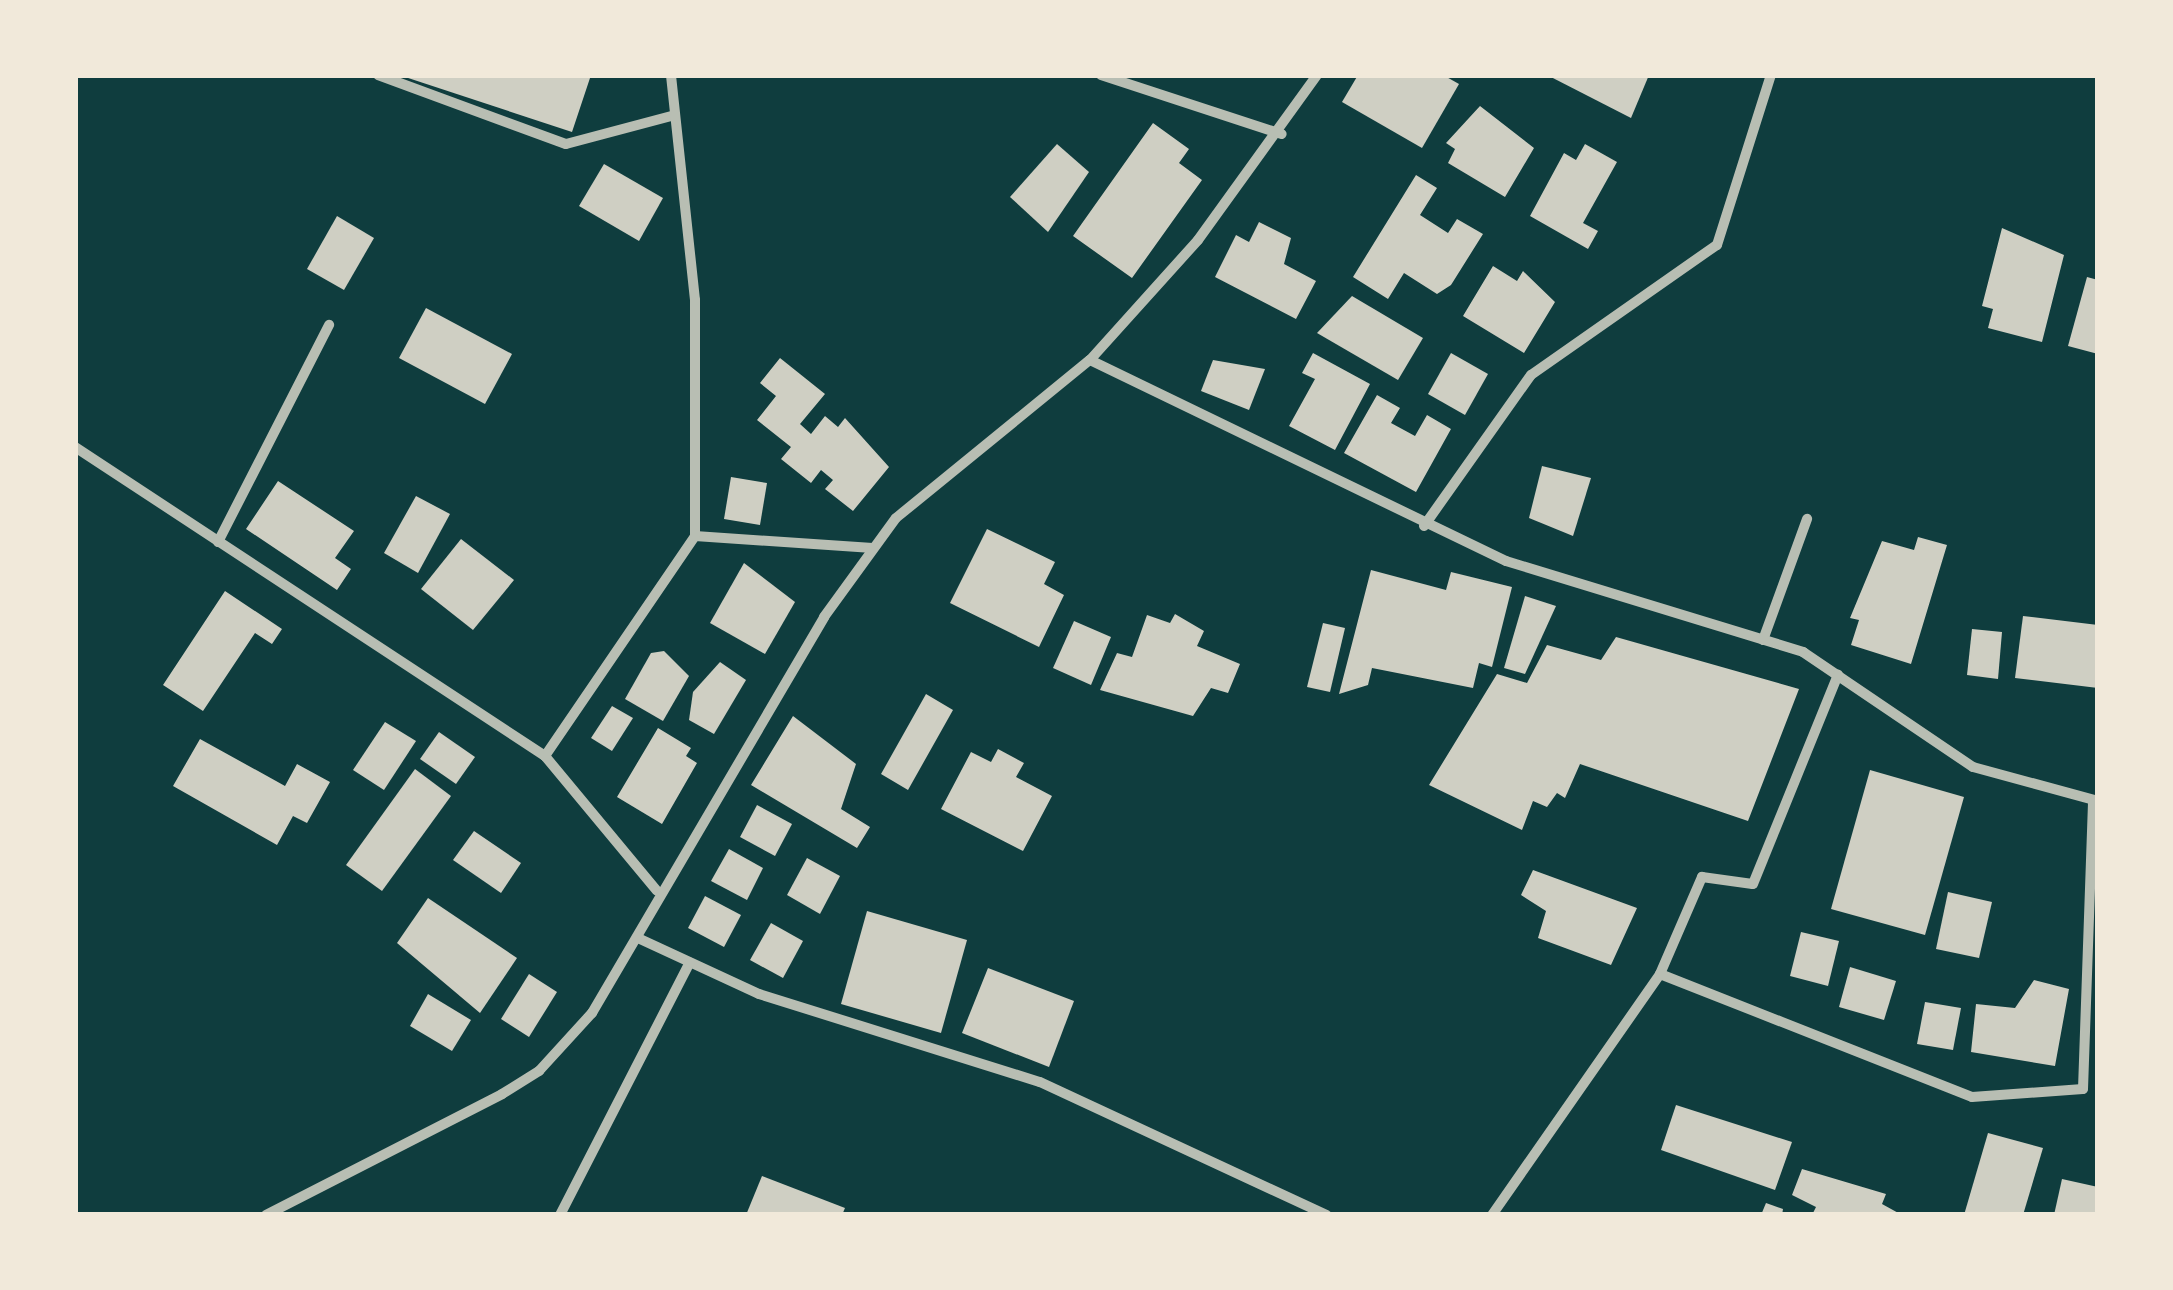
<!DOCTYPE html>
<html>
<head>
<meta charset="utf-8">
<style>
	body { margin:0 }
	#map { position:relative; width:2173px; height:1290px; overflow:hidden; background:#0f3d3e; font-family:Signika,sans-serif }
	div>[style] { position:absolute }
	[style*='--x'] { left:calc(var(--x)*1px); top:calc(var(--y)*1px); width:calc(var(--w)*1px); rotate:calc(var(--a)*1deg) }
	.building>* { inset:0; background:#cfcfc3 }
	.minor>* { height:10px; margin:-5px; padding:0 5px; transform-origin:5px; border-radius:5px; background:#b8beb3 }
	span { translate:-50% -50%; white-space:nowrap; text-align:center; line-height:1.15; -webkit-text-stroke:10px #f1e9da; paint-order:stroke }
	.frame { position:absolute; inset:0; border:78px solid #f1e9da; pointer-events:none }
</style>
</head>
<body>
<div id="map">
	<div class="building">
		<i style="clip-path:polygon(399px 75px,591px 75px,572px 132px)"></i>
		<i style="clip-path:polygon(1358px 75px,1443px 75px,1459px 84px,1422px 148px,1342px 102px)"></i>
		<i style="clip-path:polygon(1547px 75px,1649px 75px,1631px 118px)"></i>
		<i style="clip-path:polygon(1480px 106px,1534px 148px,1505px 197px,1448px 163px,1455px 149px,1446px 143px)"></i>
		<i style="clip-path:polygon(1153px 123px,1189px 149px,1179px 163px,1202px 180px,1132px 278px,1073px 236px)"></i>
		<i style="clip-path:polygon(1057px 144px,1089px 172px,1048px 232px,1010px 197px)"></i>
		<i style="clip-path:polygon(1585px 144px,1617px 162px,1583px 223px,1598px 231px,1588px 249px,1530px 216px,1564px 153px,1576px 160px)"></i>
		<i style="clip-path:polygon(604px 164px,663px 198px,639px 241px,579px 206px)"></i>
		<i style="clip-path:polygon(1416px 175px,1437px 188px,1420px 215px,1448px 233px,1457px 219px,1483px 234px,1451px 285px,1437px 294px,1404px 273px,1388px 299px,1353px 277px)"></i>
		<i style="clip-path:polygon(337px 216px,374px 238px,344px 290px,307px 269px)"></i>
		<i style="clip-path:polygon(1259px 222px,1291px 238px,1284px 264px,1316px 281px,1296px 319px,1215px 277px,1236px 235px,1249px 242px)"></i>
		<i style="clip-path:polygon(2002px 228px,2064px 255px,2042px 342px,1988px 328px,1993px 309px,1982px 306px)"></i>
		<i style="clip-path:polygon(1493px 266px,1517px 281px,1523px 271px,1555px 302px,1524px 353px,1463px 316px)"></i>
		<i style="clip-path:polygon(2087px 277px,2098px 280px,2098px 354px,2068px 346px)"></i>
		<i style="clip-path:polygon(1352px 296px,1423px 338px,1398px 380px,1317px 333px)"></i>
		<i style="clip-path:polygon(426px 308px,512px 354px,485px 404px,399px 358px)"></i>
		<i style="clip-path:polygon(1313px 353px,1370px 384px,1335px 450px,1289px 426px,1315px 379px,1302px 373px)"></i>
		<i style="clip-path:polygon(1451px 353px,1488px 374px,1465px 415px,1428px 394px)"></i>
		<i style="clip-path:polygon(780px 358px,825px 394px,800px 424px,811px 434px,825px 416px,838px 427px,845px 418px,889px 467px,853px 511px,825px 489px,833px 480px,821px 470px,811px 483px,781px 459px,791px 447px,757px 420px,776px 396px,760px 383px)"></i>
		<i style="clip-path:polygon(1213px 360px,1265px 369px,1249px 410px,1201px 391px)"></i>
		<i style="clip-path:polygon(1377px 395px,1400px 408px,1391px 423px,1415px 436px,1427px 415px,1451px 429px,1416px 492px,1344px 453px)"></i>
		<i style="clip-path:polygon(1542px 466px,1591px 478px,1573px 536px,1529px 518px)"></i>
		<i style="clip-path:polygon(731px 477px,767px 483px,760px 525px,724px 519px)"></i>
		<i style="clip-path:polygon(278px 481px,354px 531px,335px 558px,351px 569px,337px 590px,246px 529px)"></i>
		<i style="clip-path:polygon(416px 496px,450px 514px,418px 573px,384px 553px)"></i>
		<i style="clip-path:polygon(987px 529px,1055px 562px,1044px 584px,1064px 595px,1039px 647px,950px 603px)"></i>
		<i style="clip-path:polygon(1918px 537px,1947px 545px,1911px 664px,1851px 645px,1859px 620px,1850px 618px,1882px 541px,1914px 550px)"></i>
		<i style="clip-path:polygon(461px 539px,514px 580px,473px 630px,421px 589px)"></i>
		<i style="clip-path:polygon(744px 563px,795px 602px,765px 654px,710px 623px)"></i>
		<i style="clip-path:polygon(1371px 570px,1446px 590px,1451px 572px,1512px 587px,1492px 667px,1479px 663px,1473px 688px,1372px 668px,1368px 685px,1339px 694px)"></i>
		<i style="clip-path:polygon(225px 591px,282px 629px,272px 644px,255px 633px,203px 711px,163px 685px)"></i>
		<i style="clip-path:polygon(1525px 596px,1556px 606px,1525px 674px,1504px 668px)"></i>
		<i style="clip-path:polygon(1175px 614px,1204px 631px,1197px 646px,1240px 664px,1228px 693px,1211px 688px,1193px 716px,1100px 690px,1117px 653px,1132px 657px,1147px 615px,1170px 623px)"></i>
		<i style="clip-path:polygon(2023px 616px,2098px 625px,2098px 688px,2015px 678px)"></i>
		<i style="clip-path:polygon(1074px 621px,1111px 637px,1091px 685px,1053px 668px)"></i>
		<i style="clip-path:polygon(1323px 623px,1345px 628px,1330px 692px,1307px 687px)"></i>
		<i style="clip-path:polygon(1972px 629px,2002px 632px,1998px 679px,1967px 675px)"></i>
		<i style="clip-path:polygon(1616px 637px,1799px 689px,1748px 821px,1580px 764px,1565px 798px,1557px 793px,1547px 807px,1533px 801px,1522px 830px,1429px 785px,1497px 674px,1527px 683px,1547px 645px,1601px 660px)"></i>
		<i style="clip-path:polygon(664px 651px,689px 676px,663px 721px,625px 699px,651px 653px)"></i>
		<i style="clip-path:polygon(720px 662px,746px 680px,714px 734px,689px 720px,693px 692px)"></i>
		<i style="clip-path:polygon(926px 694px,953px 710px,908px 790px,881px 774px)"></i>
		<i style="clip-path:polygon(612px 706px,633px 718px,612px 751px,591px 738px)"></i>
		<i style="clip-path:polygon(793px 716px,856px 764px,841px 809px,870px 827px,857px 848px,751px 785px)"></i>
		<i style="clip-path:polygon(385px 722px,416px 741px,384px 790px,353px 770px)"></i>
		<i style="clip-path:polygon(658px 728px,691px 748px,686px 756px,697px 763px,662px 824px,617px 797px)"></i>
		<i style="clip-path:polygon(439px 732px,475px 757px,456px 784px,420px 759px)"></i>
		<i style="clip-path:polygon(200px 739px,285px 786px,297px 764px,330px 782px,307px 823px,293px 816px,277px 845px,173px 786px)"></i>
		<i style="clip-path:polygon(998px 749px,1024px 763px,1016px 777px,1052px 796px,1023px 851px,941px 809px,971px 752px,991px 762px)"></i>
		<i style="clip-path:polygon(415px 769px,451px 796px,382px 891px,346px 865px)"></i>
		<i style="clip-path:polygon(1870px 770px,1964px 797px,1925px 935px,1831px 909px)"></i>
		<i style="clip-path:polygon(757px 805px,792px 824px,775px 856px,740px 837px)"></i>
		<i style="clip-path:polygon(474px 831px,521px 863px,501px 893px,453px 860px)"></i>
		<i style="clip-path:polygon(729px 849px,763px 868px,747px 900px,711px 881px)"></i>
		<i style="clip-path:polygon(807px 858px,840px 876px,820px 914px,787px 895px)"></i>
		<i style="clip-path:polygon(1533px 870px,1637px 908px,1611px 965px,1538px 938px,1546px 911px,1521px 895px)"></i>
		<i style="clip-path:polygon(1948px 892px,1992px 902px,1979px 958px,1936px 949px)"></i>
		<i style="clip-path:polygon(705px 896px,741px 915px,724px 947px,688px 928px)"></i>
		<i style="clip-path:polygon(428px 898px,517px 958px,480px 1013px,397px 943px)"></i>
		<i style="clip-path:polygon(867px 911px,967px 940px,941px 1033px,841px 1004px)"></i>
		<i style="clip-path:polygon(771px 923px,803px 941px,783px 978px,750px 960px)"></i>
		<i style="clip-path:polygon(1801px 932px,1839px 941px,1828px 986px,1790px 976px)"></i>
		<i style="clip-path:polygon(1850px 967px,1896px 981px,1884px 1020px,1839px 1007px)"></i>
		<i style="clip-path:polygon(988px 968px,1074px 1001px,1049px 1067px,962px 1033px)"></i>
		<i style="clip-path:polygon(529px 974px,557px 992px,529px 1037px,501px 1019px)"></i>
		<i style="clip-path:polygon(2034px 980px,2069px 989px,2055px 1066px,1971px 1052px,1976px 1004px,2015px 1008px)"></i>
		<i style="clip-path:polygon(428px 994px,471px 1020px,452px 1051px,410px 1026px)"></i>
		<i style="clip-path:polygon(1925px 1002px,1961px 1008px,1953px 1050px,1917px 1044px)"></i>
		<i style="clip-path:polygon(1676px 1105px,1792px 1142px,1775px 1190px,1661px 1150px)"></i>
		<i style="clip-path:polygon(1988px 1133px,2043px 1148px,2023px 1215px,1964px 1215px)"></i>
		<i style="clip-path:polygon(1802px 1169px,1886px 1194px,1882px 1204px,1902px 1215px,1812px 1215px,1816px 1207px,1792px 1195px)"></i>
		<i style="clip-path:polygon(762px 1176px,845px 1208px,842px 1215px,746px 1215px)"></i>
		<i style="clip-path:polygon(2062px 1179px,2098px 1187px,2098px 1215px,2054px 1215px)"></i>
		<i style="clip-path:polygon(1766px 1203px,1783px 1209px,1782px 1215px,1761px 1215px)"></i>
	</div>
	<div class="minor">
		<i style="--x:378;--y:75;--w:200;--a:20.2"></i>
		<i style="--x:566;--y:144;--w:109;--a:-14.9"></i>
		<i style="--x:1101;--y:75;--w:190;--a:18.1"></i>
		<i style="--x:1090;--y:360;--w:462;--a:25.8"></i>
		<i style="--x:1506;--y:561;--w:311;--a:17"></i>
		<i style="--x:1803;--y:652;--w:205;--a:34.1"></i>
		<i style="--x:1973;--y:767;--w:130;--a:15.2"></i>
		<i style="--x:75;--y:447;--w:562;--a:33.32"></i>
		<i style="--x:545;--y:756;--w:175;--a:50.3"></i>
		<i style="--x:1424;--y:526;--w:185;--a:-54.7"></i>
		<i style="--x:1531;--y:375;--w:227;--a:-35"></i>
		<i style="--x:1717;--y:245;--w:178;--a:-72.4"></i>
		<i style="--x:695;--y:536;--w:178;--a:3.9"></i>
		<i style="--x:218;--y:542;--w:244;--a:-62.9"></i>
		<i style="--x:1763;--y:640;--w:129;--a:-70"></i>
		<i style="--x:545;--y:756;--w:266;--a:-55.7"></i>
		<i style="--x:695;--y:536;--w:236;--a:-90"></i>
		<i style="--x:695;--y:300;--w:226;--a:-96.1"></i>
		<i style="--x:640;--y:939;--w:131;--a:24.8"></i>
		<i style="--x:759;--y:994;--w:294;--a:17.4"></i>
		<i style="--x:1040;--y:1082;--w:316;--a:24.9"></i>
		<i style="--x:1660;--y:974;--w:106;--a:-66.6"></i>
		<i style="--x:1702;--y:877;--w:51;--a:7.8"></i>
		<i style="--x:1753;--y:884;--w:226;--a:-67.9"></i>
		<i style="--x:266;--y:1215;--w:265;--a:-27.1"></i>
		<i style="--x:502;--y:1094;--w:44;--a:-31.9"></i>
		<i style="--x:539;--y:1071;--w:79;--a:-47.6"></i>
		<i style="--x:592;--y:1013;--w:459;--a:-59.6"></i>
		<i style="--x:824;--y:617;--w:122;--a:-54"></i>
		<i style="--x:896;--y:518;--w:250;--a:-39.2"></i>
		<i style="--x:1090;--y:360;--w:161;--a:-48"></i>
		<i style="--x:1198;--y:240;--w:203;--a:-54.2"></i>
		<i style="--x:560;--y:1215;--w:284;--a:-62.8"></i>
		<i style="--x:1492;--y:1215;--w:294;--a:-55.1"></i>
		<i style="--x:1660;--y:974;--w:335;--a:21.5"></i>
		<i style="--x:1972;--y:1097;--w:111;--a:-4.1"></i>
		<i style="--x:2083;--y:1089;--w:288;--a:-88"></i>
	</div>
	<div class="frame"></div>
</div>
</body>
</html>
